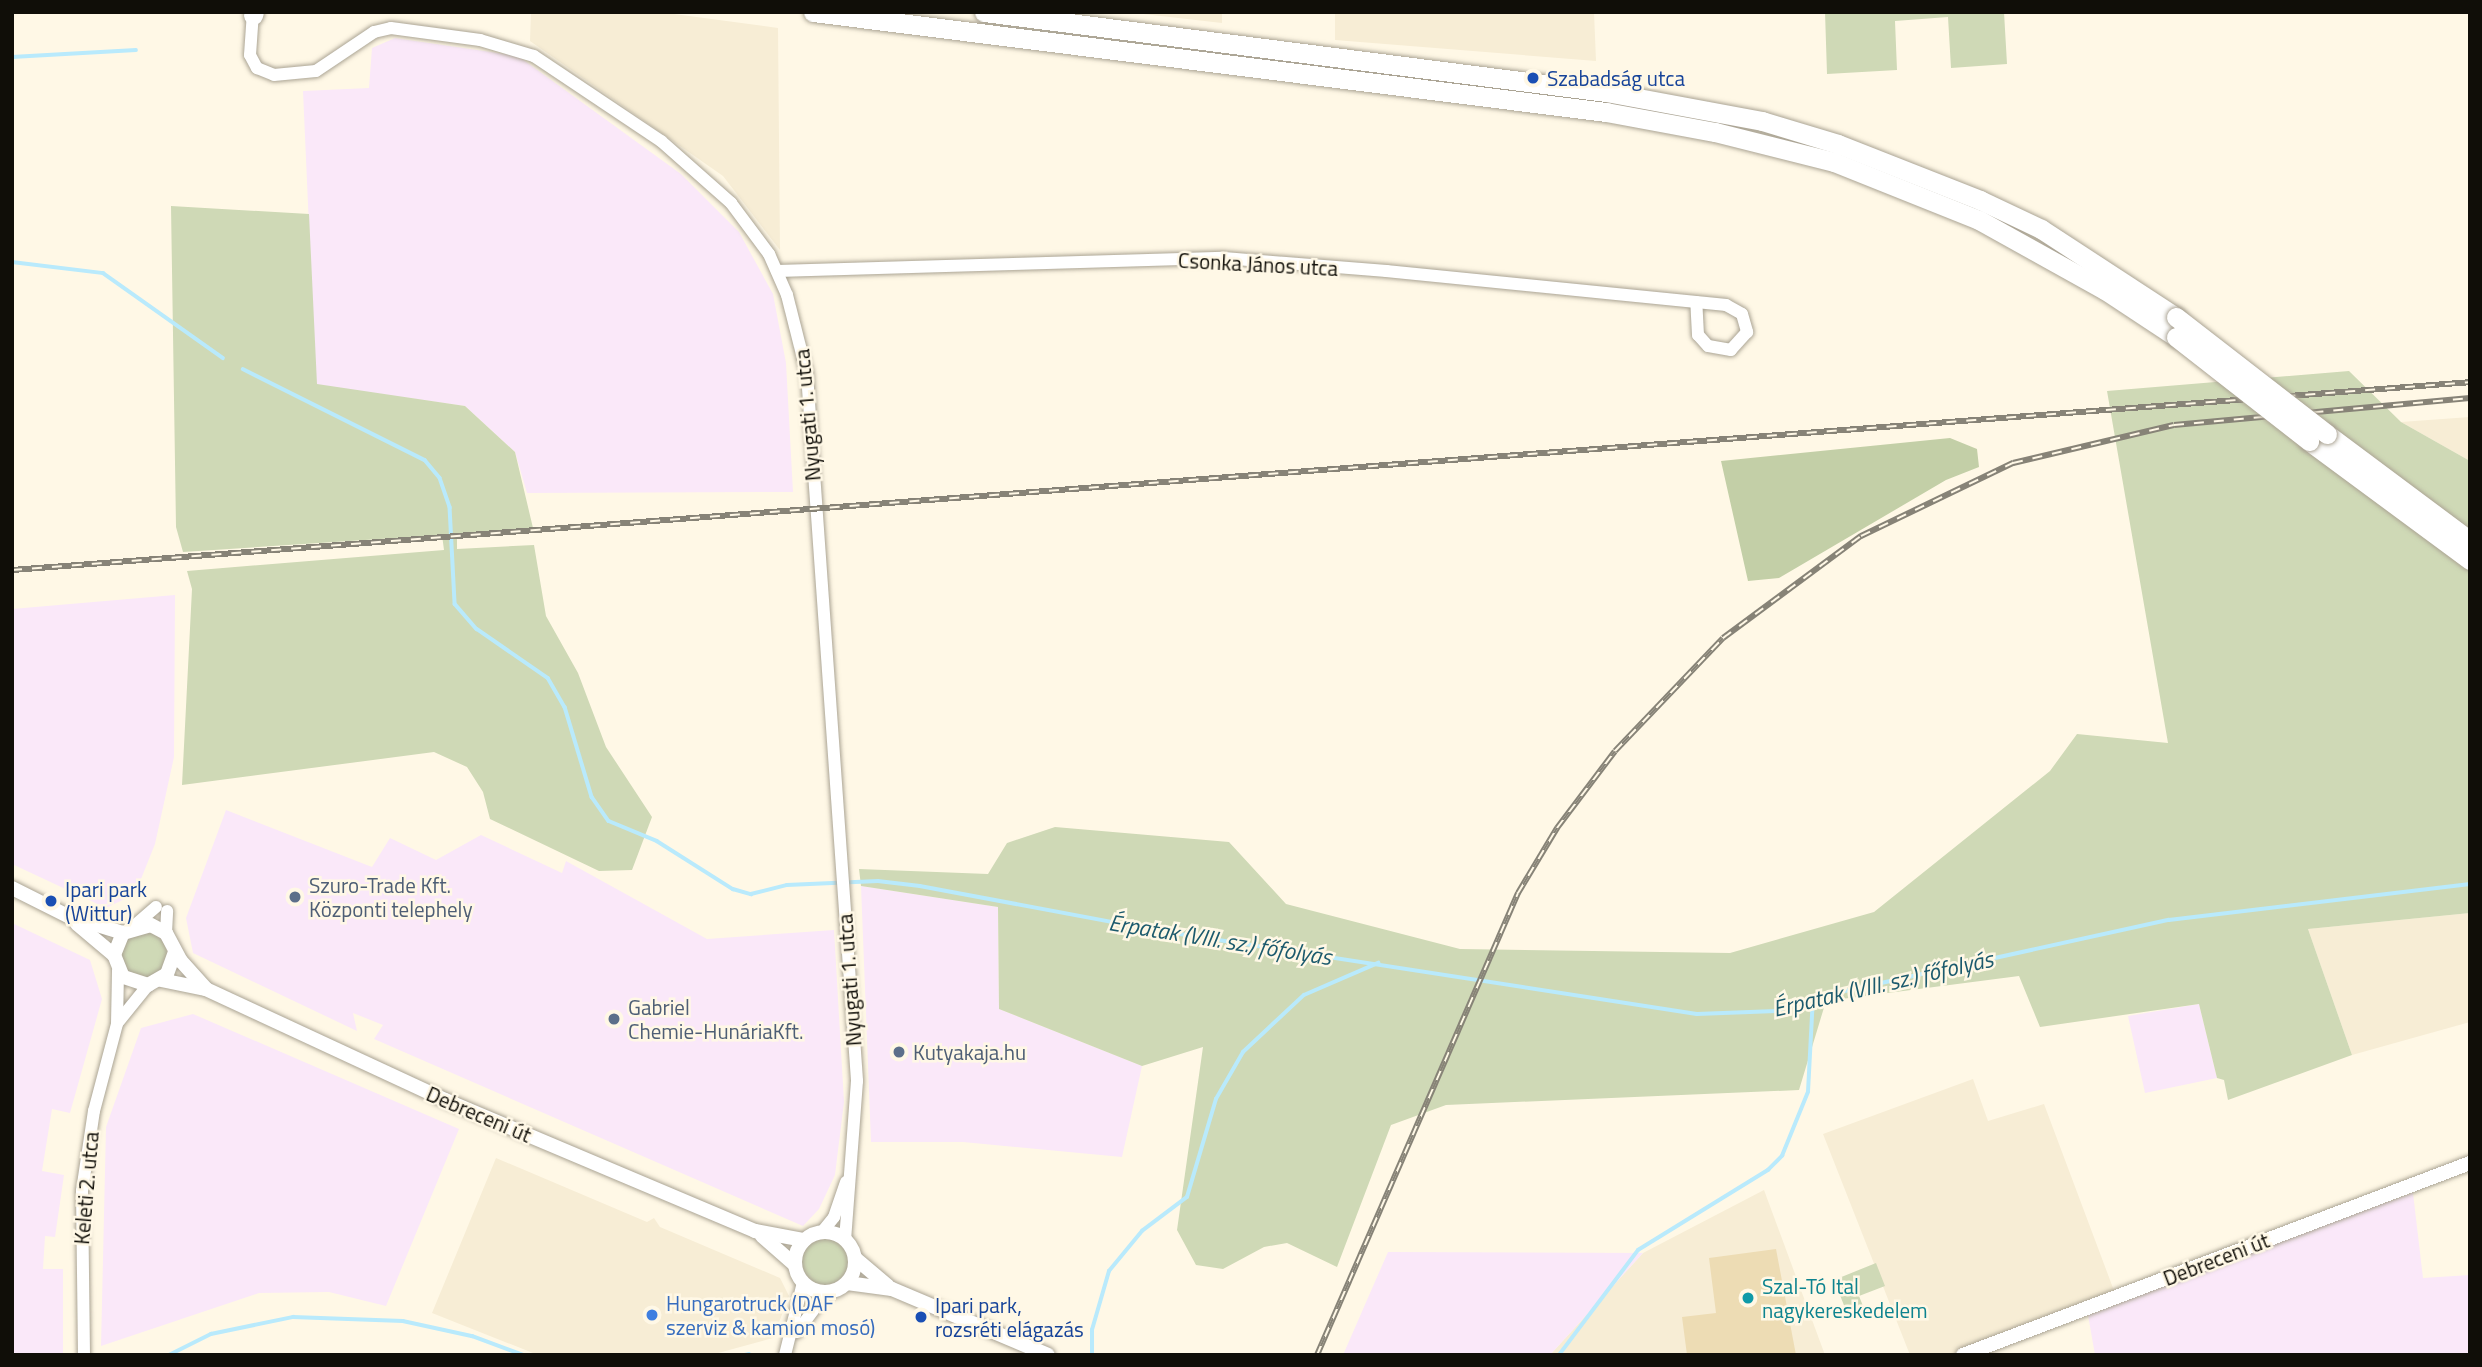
<!DOCTYPE html>
<html>
<head>
<meta charset="utf-8">
<style>
	body { margin:0 }
	#map { position:relative; width:2482px; height:1367px; overflow:hidden; background:#fff8e6; font-family:"Titillium Web",sans-serif }
	div>[style] { position:absolute }
	[style*='--x'] { left:calc(var(--x)*1px); top:calc(var(--y)*1px); width:calc(var(--w)*1px); rotate:calc(var(--a)*1deg) }
	.built>* { inset:0; background:#f7edd5 }
	.industrial>* { inset:0; background:#fae8f9 }
	.green>* { inset:0; background:#cfd9b6 }
	.round { border-radius:50% }
	.forest>* { inset:0; background:#c3cfa7 }
	.stream>* { height:3.5px; margin:-1.75px; padding:0 1.75px; transform-origin:1.75px; border-radius:1.75px; background:#b9eafc }
	.building>* { inset:0; background:#eddcb4 }
	.roads { filter:drop-shadow(0 0 2px #aba494) drop-shadow(0 0 2px #aba494) }
	.minor>* { height:12px; margin:-6px; padding:0 6px; transform-origin:6px; border-radius:6px; background:#fff }
	.tertiary>* { height:14px; margin:-7px; padding:0 7px; transform-origin:7px; border-radius:7px; background:#fff }
	.tertiary>.ring { margin:-7px; padding:0; box-sizing:content-box; background:none; border:14px solid #fff; border-radius:50% }
	.primary>* { height:19px; margin:-9.5px; padding:0 9.5px; transform-origin:9.5px; border-radius:9.5px; background:#fff }
	.rail>* { height:6px; margin-top:-3px; transform-origin:0; background:repeating-linear-gradient(90deg,#fff8e6 0 10px,#878377 0 20px); box-sizing:border-box; border-block:2px solid #878377 }
	.bridges { filter:drop-shadow(0 0 2px #aba494) drop-shadow(0 0 2px #aba494) }
	.primary-bridge>* { height:19px; margin:-9.5px; padding:0 9.5px; transform-origin:9.5px; border-radius:9.5px; background:#fff }
	.dots>* { width:19px; height:19px; translate:-50% -50%; box-sizing:border-box; border:4px solid #fff8e6; border-radius:50% }
	span { translate:-50% -50%; white-space:nowrap; text-align:center; line-height:1.15; -webkit-text-stroke:5px #fff8e6; paint-order:stroke }
	.transit-label { font-size:21px; color:#164399 }
	.left { translate:0 -50%; text-align:left }
	.street-label { font-size:21px; color:#100e08 }
	.service-label { font-size:21px; color:#4e5e75 }
	.culture-label { font-size:21px; color:#0d838f }
	.shop-label { font-size:21px; color:#366cbe }
	.water-label { font-size:23px; color:#1c5a6d; font-style:italic }
	.frame { position:absolute; inset:0; border:14px solid #100e08; pointer-events:none }
</style>
</head>
<body>
<div id="map">
	<div class="built">
		<i style="clip-path:polygon(531px 12px,659px 12px,778px 28px,780px 250px,723px 176px,530px 41px)"></i>
		<i style="clip-path:polygon(1126px 12px,1222px 12px,1222px 23px)"></i>
		<i style="clip-path:polygon(1335px 12px,1594px 12px,1596px 61px,1335px 40px)"></i>
		<i style="clip-path:polygon(2470px 417px,2470px 461px,2401px 422px)"></i>
		<i style="clip-path:polygon(2470px 913px,2470px 1022px,2352px 1055px,2308px 929px)"></i>
		<i style="clip-path:polygon(1973px 1079px,1988px 1121px,2044px 1104px,2119px 1304px,1978px 1355px,1910px 1355px,1823px 1134px)"></i>
		<i style="clip-path:polygon(496px 1158px,647px 1222px,654px 1218px,660px 1227px,780px 1278px,789px 1296px,773px 1338px,711px 1355px,538px 1355px,432px 1313px)"></i>
		<i style="clip-path:polygon(1764px 1190px,1825px 1355px,1550px 1355px,1643px 1253px)"></i>
	</div>
	<div class="industrial">
		<i style="clip-path:polygon(395px 38px,518px 56px,681px 174px,739px 232px,773px 294px,786px 363px,793px 492px,527px 493px,515px 452px,465px 406px,316px 385px,303px 91px,369px 88px,372px 48px)"></i>
		<i style="clip-path:polygon(175px 595px,174px 757px,155px 844px,135px 894px,106px 908px,12px 864px,12px 609px)"></i>
		<i style="clip-path:polygon(226px 810px,372px 867px,390px 838px,436px 860px,481px 835px,562px 873px,566px 861px,707px 939px,834px 930px,844px 1102px,835px 1175px,819px 1209px,803px 1226px,374px 1039px,383px 1025px,353px 1013px,357px 1031px,193px 953px,186px 918px)"></i>
		<i style="clip-path:polygon(861px 886px,998px 907px,999px 1009px,1142px 1066px,1122px 1157px,963px 1142px,871px 1142px)"></i>
		<i style="clip-path:polygon(12px 923px,90px 960px,102px 999px,70px 1113px,52px 1109px,42px 1171px,64px 1175px,55px 1237px,45px 1236px,43px 1269px,63px 1269px,63px 1355px,12px 1355px)"></i>
		<i style="clip-path:polygon(2199px 1004px,2217px 1078px,2145px 1093px,2128px 1016px)"></i>
		<i style="clip-path:polygon(193px 1014px,459px 1129px,386px 1306px,329px 1292px,259px 1293px,101px 1346px,106px 1127px,141px 1028px)"></i>
		<i style="clip-path:polygon(2413px 1193px,2423px 1278px,2470px 1275px,2470px 1355px,2095px 1355px,2088px 1315px,2118px 1304px,2117px 1298px)"></i>
		<i style="clip-path:polygon(1388px 1252px,1643px 1253px,1550px 1355px,1343px 1355px)"></i>
	</div>
	<div class="green">
		<i style="clip-path:polygon(1825px 12px,2004px 12px,2007px 64px,1951px 68px,1948px 17px,1895px 21px,1897px 70px,1827px 74px)"></i>
		<i style="clip-path:polygon(171px 206px,309px 214px,317px 384px,465px 406px,515px 452px,533px 528px,457px 535px,457px 549px,534px 545px,546px 616px,578px 673px,606px 747px,652px 817px,632px 870px,599px 871px,490px 819px,483px 792px,467px 767px,434px 752px,182px 785px,192px 589px,187px 571px,444px 550px,442px 535px,183px 552px,176px 527px)"></i>
		<i style="clip-path:polygon(2349px 371px,2401px 422px,2470px 461px,2470px 913px,2308px 929px,2352px 1055px,2228px 1100px,2224px 1080px,2217px 1078px,2199px 1004px,2040px 1027px,2019px 976px,1826px 1001px,1799px 1090px,1446px 1105px,1391px 1125px,1337px 1267px,1287px 1243px,1264px 1247px,1223px 1269px,1196px 1265px,1177px 1230px,1203px 1047px,1142px 1066px,999px 1009px,998px 907px,861px 886px,859px 869px,988px 874px,1007px 843px,1055px 827px,1229px 842px,1286px 904px,1460px 949px,1730px 953px,1874px 912px,2050px 771px,2077px 734px,2168px 743px,2107px 391px)"></i>
		<i class="round" style="left:121px;top:932px;width:46px;height:46px"></i>
		<i class="round" style="left:802px;top:1239px;width:46px;height:46px"></i>
		<i style="clip-path:polygon(1876px 1263px,1885px 1286px,1859px 1296px,1863px 1306px,1847px 1313px,1834px 1280px)"></i>
	</div>
	<div class="forest">
		<i style="clip-path:polygon(1950px 438px,1977px 449px,1979px 467px,1946px 480px,1779px 578px,1748px 581px,1721px 461px)"></i>
	</div>
	<div class="stream">
		<i style="--x:12;--y:57;--w:124;--a:-3.2"></i>
		<i style="--x:12;--y:262;--w:92;--a:6.9"></i>
		<i style="--x:103;--y:273;--w:147;--a:35.3"></i>
		<i style="--x:243;--y:369;--w:203;--a:26.6"></i>
		<i style="--x:425;--y:460;--w:23;--a:50"></i>
		<i style="--x:440;--y:478;--w:31;--a:71"></i>
		<i style="--x:450;--y:507;--w:97;--a:87"></i>
		<i style="--x:455;--y:604;--w:33;--a:49"></i>
		<i style="--x:477;--y:629;--w:86;--a:34.6"></i>
		<i style="--x:548;--y:678;--w:34;--a:60"></i>
		<i style="--x:565;--y:707;--w:94;--a:73.3"></i>
		<i style="--x:592;--y:797;--w:29;--a:55"></i>
		<i style="--x:609;--y:821;--w:52;--a:22.6"></i>
		<i style="--x:657;--y:841;--w:90;--a:32.3"></i>
		<i style="--x:733;--y:889;--w:19;--a:16"></i>
		<i style="--x:751;--y:894;--w:37;--a:-14"></i>
		<i style="--x:787;--y:885;--w:91;--a:-2.5"></i>
		<i style="--x:878;--y:881;--w:42;--a:6.8"></i>
		<i style="--x:920;--y:886;--w:238;--a:10.6"></i>
		<i style="--x:1154;--y:930;--w:549;--a:8.79"></i>
		<i style="--x:1697;--y:1014;--w:79;--a:-2.2"></i>
		<i style="--x:1776;--y:1011;--w:39;--a:-19"></i>
		<i style="--x:1813;--y:998;--w:364;--a:-12.4"></i>
		<i style="--x:2169;--y:920;--w:303;--a:-6.8"></i>
		<i style="--x:169;--y:1355;--w:47;--a:-26.6"></i>
		<i style="--x:211;--y:1334;--w:84;--a:-11.7"></i>
		<i style="--x:293;--y:1317;--w:110;--a:2.1"></i>
		<i style="--x:403;--y:1321;--w:71;--a:12.3"></i>
		<i style="--x:472;--y:1336;--w:55;--a:20.1"></i>
		<i style="--x:745;--y:1355;--w:4;--a:-14"></i>
		<i style="--x:1092;--y:1355;--w:25;--a:-90"></i>
		<i style="--x:1092;--y:1330;--w:61;--a:-73.9"></i>
		<i style="--x:1109;--y:1271;--w:52;--a:-50.5"></i>
		<i style="--x:1142;--y:1231;--w:56;--a:-37.1"></i>
		<i style="--x:1187;--y:1197;--w:102;--a:-73.5"></i>
		<i style="--x:1216;--y:1099;--w:54;--a:-60.1"></i>
		<i style="--x:1243;--y:1052;--w:83;--a:-43.1"></i>
		<i style="--x:1304;--y:995;--w:81;--a:-23.4"></i>
		<i style="--x:1559;--y:1355;--w:131;--a:-53"></i>
		<i style="--x:1638;--y:1250;--w:153;--a:-31.6"></i>
		<i style="--x:1768;--y:1170;--w:20;--a:-45"></i>
		<i style="--x:1782;--y:1156;--w:69;--a:-67.9"></i>
		<i style="--x:1808;--y:1092;--w:94;--a:-87"></i>
	</div>
	<div class="building">
		<i style="clip-path:polygon(1776px 1249px,1796px 1355px,1687px 1355px,1682px 1317px,1716px 1313px,1709px 1258px)"></i>
	</div>
	<div class="roads">
		<div class="minor">
			<i style="--x:253;--y:12;--w:43;--a:94"></i>
			<i style="--x:250;--y:55;--w:15;--a:62"></i>
			<i style="--x:257;--y:68;--w:18;--a:22"></i>
			<i style="--x:274;--y:75;--w:42;--a:-5.4"></i>
			<i style="--x:316;--y:71;--w:70;--a:-33.9"></i>
			<i style="--x:374;--y:32;--w:17;--a:-13"></i>
			<i style="--x:391;--y:28;--w:90;--a:7.7"></i>
			<i style="--x:480;--y:40;--w:56;--a:16.5"></i>
			<i style="--x:534;--y:56;--w:153;--a:33.8"></i>
			<i style="--x:661;--y:141;--w:94;--a:41.5"></i>
			<i style="--x:731;--y:203;--w:64;--a:53.3"></i>
			<i style="--x:769;--y:254;--w:45;--a:66.3"></i>
			<i style="--x:787;--y:295;--w:81;--a:75.8"></i>
			<i style="--x:807;--y:374;--w:709;--a:85.95"></i>
			<i style="--x:857;--y:1081;--w:158;--a:94.3"></i>
			<i style="--x:777;--y:271;--w:447;--a:-1.7"></i>
			<i style="--x:1224;--y:258;--w:163;--a:4.6"></i>
			<i style="--x:1386;--y:271;--w:342;--a:5.7"></i>
			<i style="--x:1726;--y:305;--w:18;--a:29"></i>
			<i style="--x:1742;--y:314;--w:19;--a:74"></i>
			<i style="--x:1747;--y:332;--w:24;--a:132"></i>
			<i style="--x:1731;--y:350;--w:23;--a:-170"></i>
			<i style="--x:1708;--y:346;--w:15;--a:-132"></i>
			<i style="--x:1698;--y:335;--w:33;--a:-93"></i>
			<i style="--x:134;--y:926;--w:29;--a:-41"></i>
			<i style="--x:166;--y:933;--w:22;--a:-87"></i>
			<i style="--x:119;--y:1021;--w:46;--a:-51.1"></i>
			<i style="--x:822;--y:1232;--w:19;--a:-51"></i>
			<i style="--x:834;--y:1217;--w:37;--a:-71"></i>
			<i style="--x:797;--y:1332;--w:50;--a:-53.1"></i>
			<i style="--x:84;--y:1355;--w:164;--a:-90.7"></i>
			<i style="--x:82;--y:1191;--w:81;--a:-81.5"></i>
			<i style="--x:94;--y:1111;--w:90;--a:-75.2"></i>
			<i style="--x:117;--y:1024;--w:54;--a:-88.9"></i>
			<i style="--x:785;--y:1355;--w:75;--a:-76.1"></i>
		</div>
		<div class="tertiary">
			<i style="--x:12;--y:888;--w:63;--a:26.6"></i>
			<i style="--x:68;--y:916;--w:58;--a:17.2"></i>
			<i style="--x:77;--y:924;--w:48;--a:40"></i>
			<i style="--x:175;--y:952;--w:23;--a:110"></i>
			<i style="--x:167;--y:974;--w:22;--a:150"></i>
			<i style="--x:148;--y:985;--w:26;--a:-162"></i>
			<i style="--x:123;--y:977;--w:24;--a:-112"></i>
			<i style="--x:114;--y:955;--w:24;--a:-68"></i>
			<i style="--x:123;--y:933;--w:29;--a:-16"></i>
			<i style="--x:151;--y:925;--w:17;--a:28"></i>
			<i style="--x:166;--y:933;--w:32;--a:62"></i>
			<i style="--x:181;--y:961;--w:36;--a:48"></i>
			<i style="--x:161;--y:980;--w:46;--a:11.3"></i>
			<i style="--x:206;--y:989;--w:264;--a:24.9"></i>
			<i style="--x:445;--y:1100;--w:337;--a:22.9"></i>
			<i style="--x:755;--y:1231;--w:50;--a:10.4"></i>
			<i class="ring" style="left:795px;top:1232px;width:46px;height:46px"></i>
			<i style="--x:762;--y:1236;--w:44;--a:41.3"></i>
			<i style="--x:855;--y:1258;--w:43;--a:40.3"></i>
			<i style="--x:847;--y:1283;--w:45;--a:7.6"></i>
			<i style="--x:892;--y:1289;--w:169;--a:22.9"></i>
			<i style="--x:1963;--y:1355;--w:542;--a:-20.74"></i>
		</div>
		<div class="primary">
			<i style="--x:813;--y:12;--w:799;--a:7.19"></i>
			<i style="--x:1606;--y:112;--w:111;--a:10.4"></i>
			<i style="--x:1715;--y:132;--w:123;--a:14.1"></i>
			<i style="--x:1834;--y:162;--w:156;--a:21.8"></i>
			<i style="--x:1979;--y:220;--w:144;--a:29.1"></i>
			<i style="--x:2105;--y:290;--w:85;--a:33.5"></i>
			<i style="--x:984;--y:12;--w:627;--a:7.33"></i>
			<i style="--x:1606;--y:92;--w:159;--a:10.5"></i>
			<i style="--x:1762;--y:121;--w:79;--a:16.8"></i>
			<i style="--x:1838;--y:144;--w:153;--a:21.5"></i>
			<i style="--x:1980;--y:200;--w:68;--a:25.4"></i>
			<i style="--x:2041;--y:229;--w:161;--a:33.1"></i>
			<i style="--x:253;--y:15;--w:3;--a:-72"></i>
			<i style="--x:2327;--y:434;--w:179;--a:36.8"></i>
			<i style="--x:2309;--y:441;--w:200;--a:36.5"></i>
		</div>
	</div>
	<div class="rail">
		<i style="--x:12;--y:570;--w:2465;--a:-4.37"></i>
		<i style="--x:1317;--y:1355;--w:504;--a:-66.49"></i>
		<i style="--x:1518;--y:893;--w:76;--a:-59"></i>
		<i style="--x:1557;--y:828;--w:96;--a:-53"></i>
		<i style="--x:1615;--y:751;--w:156;--a:-46.3"></i>
		<i style="--x:1723;--y:638;--w:172;--a:-36.5"></i>
		<i style="--x:1861;--y:536;--w:169;--a:-25.7"></i>
		<i style="--x:2013;--y:463;--w:165;--a:-13.3"></i>
		<i style="--x:2174;--y:425;--w:297;--a:-5.2"></i>
	</div>
	<div class="bridges">
		<div class="primary-bridge">
			<i style="--x:2176;--y:317;--w:191;--a:37.8"></i>
			<i style="--x:2176;--y:337;--w:169;--a:38"></i>
		</div>
	</div>
	<div class="dots">
		<i style="left:1533px;top:78px;background:#1a4fb4"></i>
		<i style="left:295px;top:897px;background:#5c6f8a"></i>
		<i style="left:51px;top:901px;background:#1a4fb4"></i>
		<i style="left:614px;top:1019px;background:#5c6f8a"></i>
		<i style="left:899px;top:1052px;background:#5c6f8a"></i>
		<i style="left:1748px;top:1298px;background:#0f9aa8"></i>
		<i style="left:652px;top:1315px;background:#3f7fe0"></i>
		<i style="left:921px;top:1317px;background:#1a4fb4"></i>
	</div>
	<div class="transit-label">
		<span class="left" style="left:1547px;top:78px">Szabadság utca</span>
		<span class="left" style="left:65px;top:901px">Ipari park<br>(Wittur)</span>
		<span class="left" style="left:935px;top:1317px">Ipari park,<br>rozsréti elágazás</span>
	</div>
	<div class="street-label">
		<span style="left:1258px;top:264px;rotate:3deg">Csonka János utca</span>
		<span style="left:807px;top:415px;rotate:-95deg">Nyugati 1. utca</span>
		<span style="left:849px;top:980px;rotate:-94deg">Nyugati 1. utca</span>
		<span style="left:479px;top:1114px;rotate:23deg">Debreceni út</span>
		<span style="left:86px;top:1188px;rotate:-85deg">Keleti 2. utca</span>
		<span style="left:2216px;top:1259px;rotate:-21deg">Debreceni út</span>
	</div>
	<div class="service-label">
		<span class="left" style="left:309px;top:897px">Szuro-Trade Kft.<br>Központi telephely</span>
		<span class="left" style="left:628px;top:1019px">Gabriel<br>Chemie-HunáriaKft.</span>
		<span class="left" style="left:913px;top:1052px">Kutyakaja.hu</span>
	</div>
	<div class="culture-label">
		<span class="left" style="left:1762px;top:1298px">Szal-Tó Ital<br>nagykereskedelem</span>
	</div>
	<div class="shop-label">
		<span class="left" style="left:666px;top:1315px">Hungarotruck (DAF<br>szerviz &amp; kamion mosó)</span>
	</div>
	<div class="water-label">
		<span style="left:1220px;top:940px;rotate:9deg">Érpatak (VIII. sz.) főfolyás</span>
		<span style="left:1883px;top:984px;rotate:-13deg">Érpatak (VIII. sz.) főfolyás</span>
	</div>
	<div class="frame"></div>
</div>
</body>
</html>
